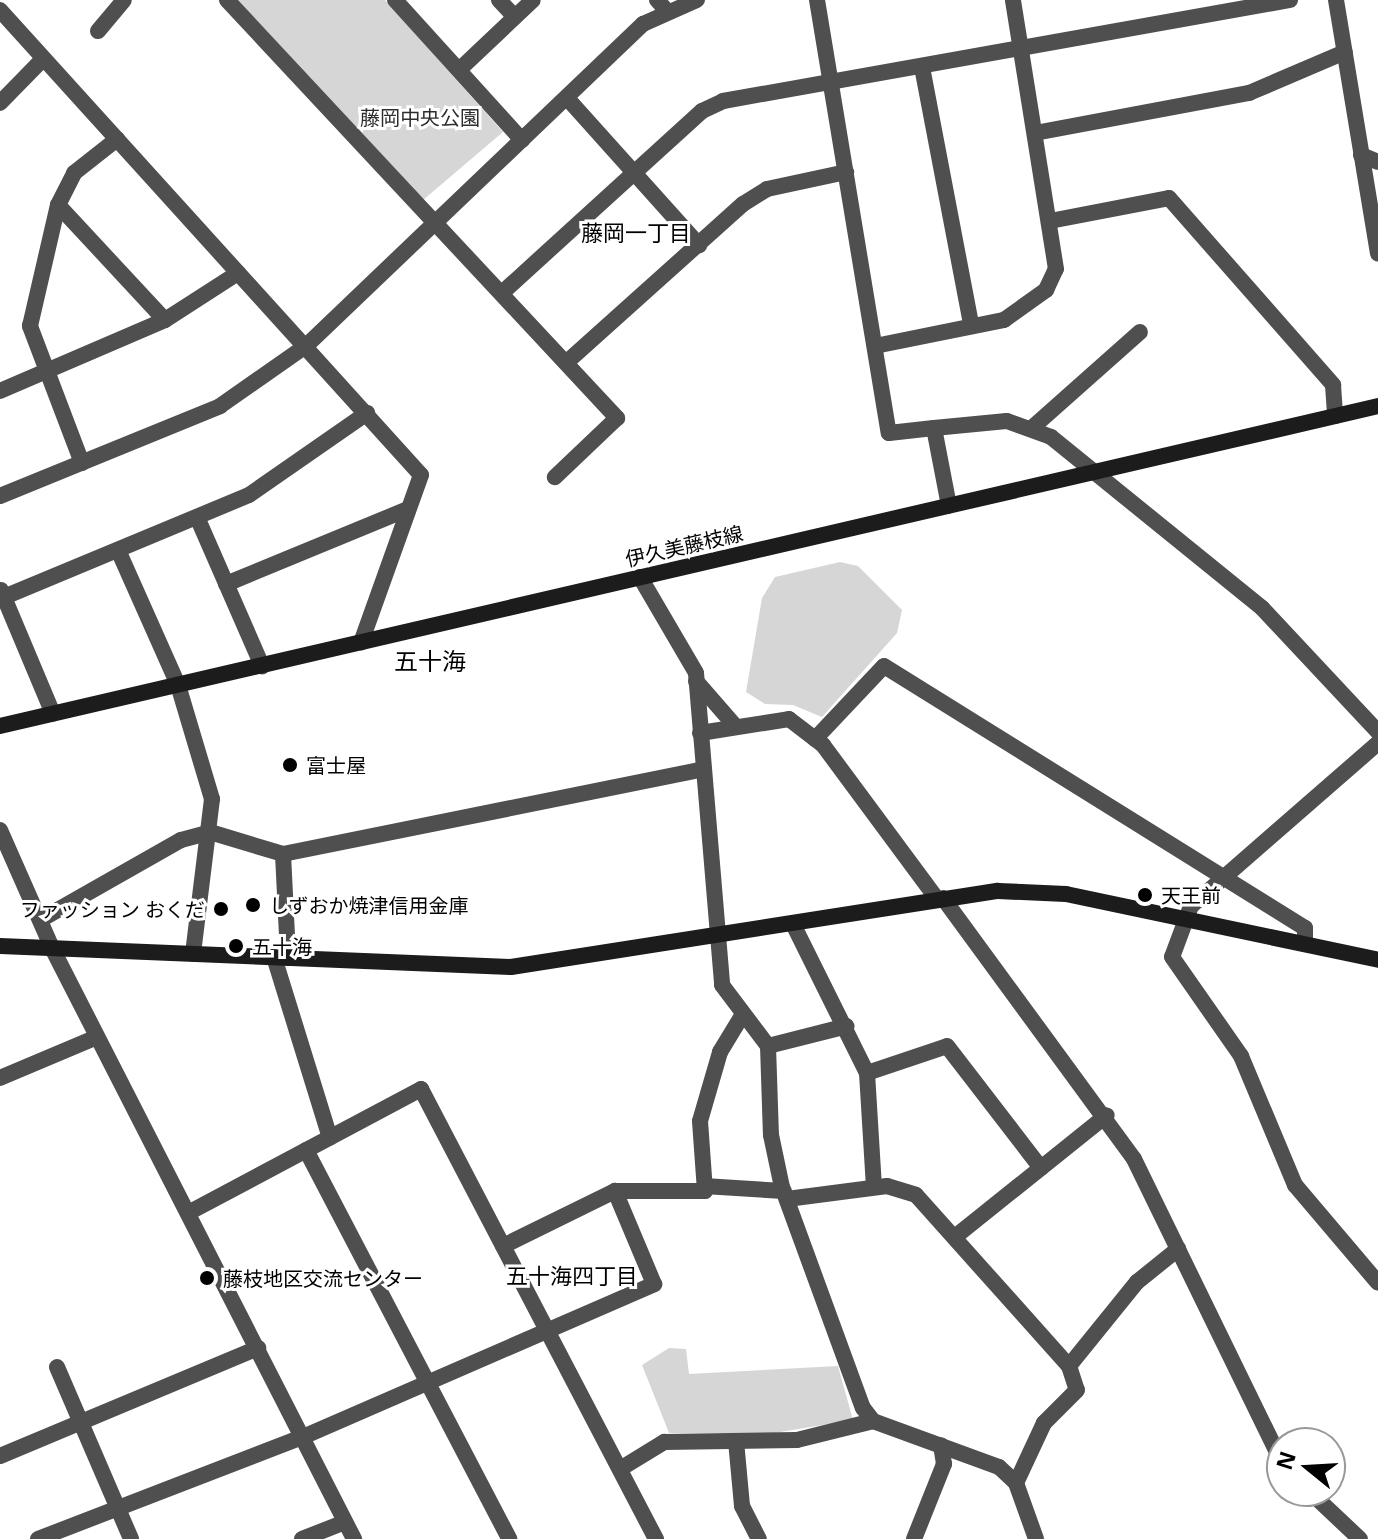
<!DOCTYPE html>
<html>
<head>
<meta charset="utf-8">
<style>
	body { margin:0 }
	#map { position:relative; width:1378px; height:1539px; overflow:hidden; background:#fff; font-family:"Noto Sans","Noto Sans JP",sans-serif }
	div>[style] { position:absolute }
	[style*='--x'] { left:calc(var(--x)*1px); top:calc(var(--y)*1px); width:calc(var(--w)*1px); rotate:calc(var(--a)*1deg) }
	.green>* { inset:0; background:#d6d6d6 }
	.minor>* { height:16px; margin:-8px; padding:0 8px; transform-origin:8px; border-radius:8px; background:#4f4f4f }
	.tertiary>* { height:16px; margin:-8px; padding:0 8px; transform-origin:8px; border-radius:8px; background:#4f4f4f }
	.secondary>* { height:16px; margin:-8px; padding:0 8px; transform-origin:8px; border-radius:8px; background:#1c1c1c }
	.dots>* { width:22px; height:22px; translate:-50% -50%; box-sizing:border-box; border:4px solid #fff; border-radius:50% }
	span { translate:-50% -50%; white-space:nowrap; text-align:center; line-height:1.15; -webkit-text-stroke:6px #fff; paint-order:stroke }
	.park-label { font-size:20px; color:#2d2d2d }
	.street-label { font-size:20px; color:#000 }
	.poi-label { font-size:20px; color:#000 }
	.left { translate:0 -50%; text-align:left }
	.right { translate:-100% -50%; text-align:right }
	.neighbourhood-label { font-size:22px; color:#000 }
	.quarter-label { font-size:24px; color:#000 }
	.north { position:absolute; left:1266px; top:1427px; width:80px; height:80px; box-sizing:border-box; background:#fff; border:2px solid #999; border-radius:50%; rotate:288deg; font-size:22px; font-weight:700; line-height:32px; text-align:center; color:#000 }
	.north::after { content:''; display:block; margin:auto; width:28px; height:36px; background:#000; clip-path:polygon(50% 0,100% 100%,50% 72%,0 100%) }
</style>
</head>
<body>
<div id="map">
	<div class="green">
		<i style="clip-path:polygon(237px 0,385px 0,503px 132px,423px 200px)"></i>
		<i style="clip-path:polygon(840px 562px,858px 566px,902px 610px,897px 633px,822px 717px,793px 705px,765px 704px,746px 692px,762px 598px,775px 577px)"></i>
		<i style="clip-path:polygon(669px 1348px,686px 1349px,689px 1374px,838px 1366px,853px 1420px,774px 1433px,669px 1433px,642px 1365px)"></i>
	</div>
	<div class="minor">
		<i style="--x:227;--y:0;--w:572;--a:46.98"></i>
		<i style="--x:617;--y:418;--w:86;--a:136.4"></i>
		<i style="--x:395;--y:0;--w:189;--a:47.8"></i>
		<i style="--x:499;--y:0;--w:23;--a:47"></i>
		<i style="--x:657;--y:0;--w:13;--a:48"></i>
		<i style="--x:817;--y:0;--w:439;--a:80.6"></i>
		<i style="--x:889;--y:433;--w:45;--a:-6.3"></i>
		<i style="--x:934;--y:428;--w:79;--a:79.1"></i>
		<i style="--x:0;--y:10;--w:627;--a:47.84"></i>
		<i style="--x:421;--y:475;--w:178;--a:109.7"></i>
		<i style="--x:98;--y:31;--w:40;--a:-50"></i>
		<i style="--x:922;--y:67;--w:263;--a:79.2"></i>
		<i style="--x:460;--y:69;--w:100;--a:-43.4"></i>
		<i style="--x:567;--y:98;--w:198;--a:48.1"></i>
		<i style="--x:0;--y:103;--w:62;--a:-45.7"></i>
		<i style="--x:1035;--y:133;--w:218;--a:-10.6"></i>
		<i style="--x:1249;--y:93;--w:104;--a:-23.1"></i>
		<i style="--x:1361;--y:155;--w:18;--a:22"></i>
		<i style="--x:58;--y:205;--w:157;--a:47.1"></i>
		<i style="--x:1050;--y:221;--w:121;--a:-10.9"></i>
		<i style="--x:1169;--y:198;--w:249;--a:48.7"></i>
		<i style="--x:1333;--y:385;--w:31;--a:86"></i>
		<i style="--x:503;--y:292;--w:269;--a:-42.3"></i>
		<i style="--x:702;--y:111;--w:23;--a:-25"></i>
		<i style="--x:723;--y:101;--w:576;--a:-10.1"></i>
		<i style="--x:875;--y:346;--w:132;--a:-11.4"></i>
		<i style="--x:1004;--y:320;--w:52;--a:-35.5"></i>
		<i style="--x:1046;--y:290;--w:23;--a:-65"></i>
		<i style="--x:1056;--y:269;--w:272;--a:-99.1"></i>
		<i style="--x:568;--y:361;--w:235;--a:-41.9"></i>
		<i style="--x:743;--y:204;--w:28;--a:-32"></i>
		<i style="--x:767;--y:189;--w:81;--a:-12.1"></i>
		<i style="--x:0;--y:391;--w:180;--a:-23.3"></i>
		<i style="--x:165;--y:320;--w:87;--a:-32.8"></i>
		<i style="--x:1033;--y:427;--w:143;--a:-41.6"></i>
		<i style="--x:934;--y:428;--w:73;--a:-5.5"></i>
		<i style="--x:1007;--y:421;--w:47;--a:20"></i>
		<i style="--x:1051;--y:437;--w:272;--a:39"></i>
		<i style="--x:1262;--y:608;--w:170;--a:46.9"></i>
		<i style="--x:82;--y:463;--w:147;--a:-110.8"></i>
		<i style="--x:30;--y:326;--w:124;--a:-77"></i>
		<i style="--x:58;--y:205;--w:36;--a:-63"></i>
		<i style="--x:74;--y:173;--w:55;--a:-38.3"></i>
		<i style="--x:197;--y:517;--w:163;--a:66.4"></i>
		<i style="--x:118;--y:550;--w:148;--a:66"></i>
		<i style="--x:178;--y:685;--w:119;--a:73.4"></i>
		<i style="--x:212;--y:799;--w:156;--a:97"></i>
		<i style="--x:640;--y:577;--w:111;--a:59.7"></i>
		<i style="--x:696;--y:673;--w:313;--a:85.2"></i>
		<i style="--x:722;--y:985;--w:76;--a:53"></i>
		<i style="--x:768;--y:1046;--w:89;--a:88.1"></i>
		<i style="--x:771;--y:1135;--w:53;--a:78.1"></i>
		<i style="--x:782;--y:1187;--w:235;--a:69.9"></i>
		<i style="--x:863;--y:1408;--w:16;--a:52"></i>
		<i style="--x:873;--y:1421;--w:134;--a:20.1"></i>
		<i style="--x:999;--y:1467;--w:23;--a:43"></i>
		<i style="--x:1016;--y:1483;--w:59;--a:70.3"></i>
		<i style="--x:226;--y:584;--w:197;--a:-22.4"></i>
		<i style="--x:1;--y:590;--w:134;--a:67.2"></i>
		<i style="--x:4;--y:597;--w:265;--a:-22.6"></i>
		<i style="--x:249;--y:495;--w:144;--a:-34.8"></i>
		<i style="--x:696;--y:681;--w:61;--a:49"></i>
		<i style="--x:700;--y:733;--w:90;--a:-8.9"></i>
		<i style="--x:789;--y:719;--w:43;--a:37.4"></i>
		<i style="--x:823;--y:745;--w:192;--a:53.5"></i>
		<i style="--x:815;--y:739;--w:100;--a:-46.6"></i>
		<i style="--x:884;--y:666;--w:496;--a:31.9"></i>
		<i style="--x:1305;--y:928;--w:16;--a:90"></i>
		<i style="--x:1378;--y:743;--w:248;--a:138.9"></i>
		<i style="--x:1191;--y:906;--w:54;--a:110.4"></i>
		<i style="--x:1172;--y:957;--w:121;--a:55.1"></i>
		<i style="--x:1241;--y:1056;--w:140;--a:67.3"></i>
		<i style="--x:1295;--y:1185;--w:128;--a:49.7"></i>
		<i style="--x:283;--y:854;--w:429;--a:-11.4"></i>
		<i style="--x:943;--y:898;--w:323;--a:53.8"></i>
		<i style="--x:1134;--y:1159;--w:338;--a:64"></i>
		<i style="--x:40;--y:920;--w:162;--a:-29.6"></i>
		<i style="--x:181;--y:840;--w:30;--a:-15"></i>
		<i style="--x:210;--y:832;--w:76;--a:16.8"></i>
		<i style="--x:283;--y:854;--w:104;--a:87.2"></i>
		<i style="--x:793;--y:924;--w:166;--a:63.6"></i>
		<i style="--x:867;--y:1073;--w:114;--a:86.5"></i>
		<i style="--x:274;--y:957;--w:189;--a:72.8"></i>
		<i style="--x:768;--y:1046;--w:81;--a:-14.2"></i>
		<i style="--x:867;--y:1073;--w:84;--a:-18.6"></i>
		<i style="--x:947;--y:1046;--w:154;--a:52.4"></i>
		<i style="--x:0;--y:1078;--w:105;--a:-22.9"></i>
		<i style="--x:306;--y:1150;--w:439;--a:62.4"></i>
		<i style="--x:704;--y:1186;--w:80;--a:3.6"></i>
		<i style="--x:787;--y:1199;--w:101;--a:-7.4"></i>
		<i style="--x:887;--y:1186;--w:30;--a:17"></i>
		<i style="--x:916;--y:1195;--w:229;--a:48.2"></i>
		<i style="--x:1069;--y:1366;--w:25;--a:72"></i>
		<i style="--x:1077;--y:1390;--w:47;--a:135"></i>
		<i style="--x:1044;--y:1423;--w:66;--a:115"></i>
		<i style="--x:188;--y:1213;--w:264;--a:-28"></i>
		<i style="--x:421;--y:1089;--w:508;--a:62.43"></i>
		<i style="--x:956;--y:1236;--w:193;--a:-38.7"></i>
		<i style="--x:503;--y:1246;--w:125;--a:-26.2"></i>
		<i style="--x:615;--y:1191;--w:90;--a:0"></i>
		<i style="--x:705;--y:1191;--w:70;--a:-94.1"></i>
		<i style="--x:700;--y:1121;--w:72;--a:-73.8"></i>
		<i style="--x:720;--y:1052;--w:44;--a:-58.8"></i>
		<i style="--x:1069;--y:1366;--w:108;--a:-51"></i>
		<i style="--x:1137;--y:1282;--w:53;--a:-38.8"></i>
		<i style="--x:57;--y:1367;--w:187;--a:66.7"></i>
		<i style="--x:736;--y:1441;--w:65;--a:84.7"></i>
		<i style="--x:742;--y:1506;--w:37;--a:63"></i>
		<i style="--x:0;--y:1456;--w:280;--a:-22.7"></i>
		<i style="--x:620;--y:1469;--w:52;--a:-31.5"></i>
		<i style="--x:664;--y:1442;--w:133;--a:-0.9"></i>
		<i style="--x:797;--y:1440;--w:78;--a:-14"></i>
		<i style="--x:1309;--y:1491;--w:70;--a:43.3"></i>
		<i style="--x:38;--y:1539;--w:286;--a:-21.1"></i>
		<i style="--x:305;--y:1436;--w:381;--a:-23.5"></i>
		<i style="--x:654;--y:1284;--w:101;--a:-112.8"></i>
		<i style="--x:302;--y:1539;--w:46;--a:-21.6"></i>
		<i style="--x:914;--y:1539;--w:81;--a:-68.2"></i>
		<i style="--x:944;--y:1464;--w:19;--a:-99"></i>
	</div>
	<div class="tertiary">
		<i style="--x:1336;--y:0;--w:257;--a:80.6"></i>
		<i style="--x:0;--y:496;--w:238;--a:-22.2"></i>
		<i style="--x:220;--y:406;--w:106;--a:-35"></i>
		<i style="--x:307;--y:345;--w:465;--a:-43.7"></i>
		<i style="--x:643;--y:24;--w:59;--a:-24"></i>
		<i style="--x:0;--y:830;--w:129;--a:66.2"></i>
		<i style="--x:52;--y:948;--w:664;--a:62.93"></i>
	</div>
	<div class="secondary">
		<i style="--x:0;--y:726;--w:1415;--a:-13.07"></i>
		<i style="--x:0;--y:946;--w:511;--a:2.35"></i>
		<i style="--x:511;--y:967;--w:493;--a:-8.9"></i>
		<i style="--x:998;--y:891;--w:68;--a:2.5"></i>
		<i style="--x:1066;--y:894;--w:319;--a:11.9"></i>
	</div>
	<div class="dots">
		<i style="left:290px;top:765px;background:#000"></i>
		<i style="left:1145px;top:895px;background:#000"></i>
		<i style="left:253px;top:905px;background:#000"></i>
		<i style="left:221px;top:909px;background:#000"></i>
		<i style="left:236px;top:946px;background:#000"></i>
		<i style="left:207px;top:1278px;background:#000"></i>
	</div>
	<div class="park-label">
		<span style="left:420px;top:117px">藤岡中央公園</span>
	</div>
	<div class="street-label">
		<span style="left:684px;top:546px;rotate:-13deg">伊久美藤枝線</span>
	</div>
	<div class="poi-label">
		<span class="left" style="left:306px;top:765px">富士屋</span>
		<span class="left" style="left:1161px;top:895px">天王前</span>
		<span class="left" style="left:269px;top:905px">しずおか焼津信用金庫</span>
		<span class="right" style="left:205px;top:909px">ファッション おくだ</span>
		<span class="left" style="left:252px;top:946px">五十海</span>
		<span class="left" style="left:223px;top:1278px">藤枝地区交流センター</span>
	</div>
	<div class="neighbourhood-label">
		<span style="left:636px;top:233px">藤岡一丁目</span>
		<span style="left:572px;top:1276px">五十海四丁目</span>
	</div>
	<div class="quarter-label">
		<span style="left:430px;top:661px">五十海</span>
	</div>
	<div class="north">N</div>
</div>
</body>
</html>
